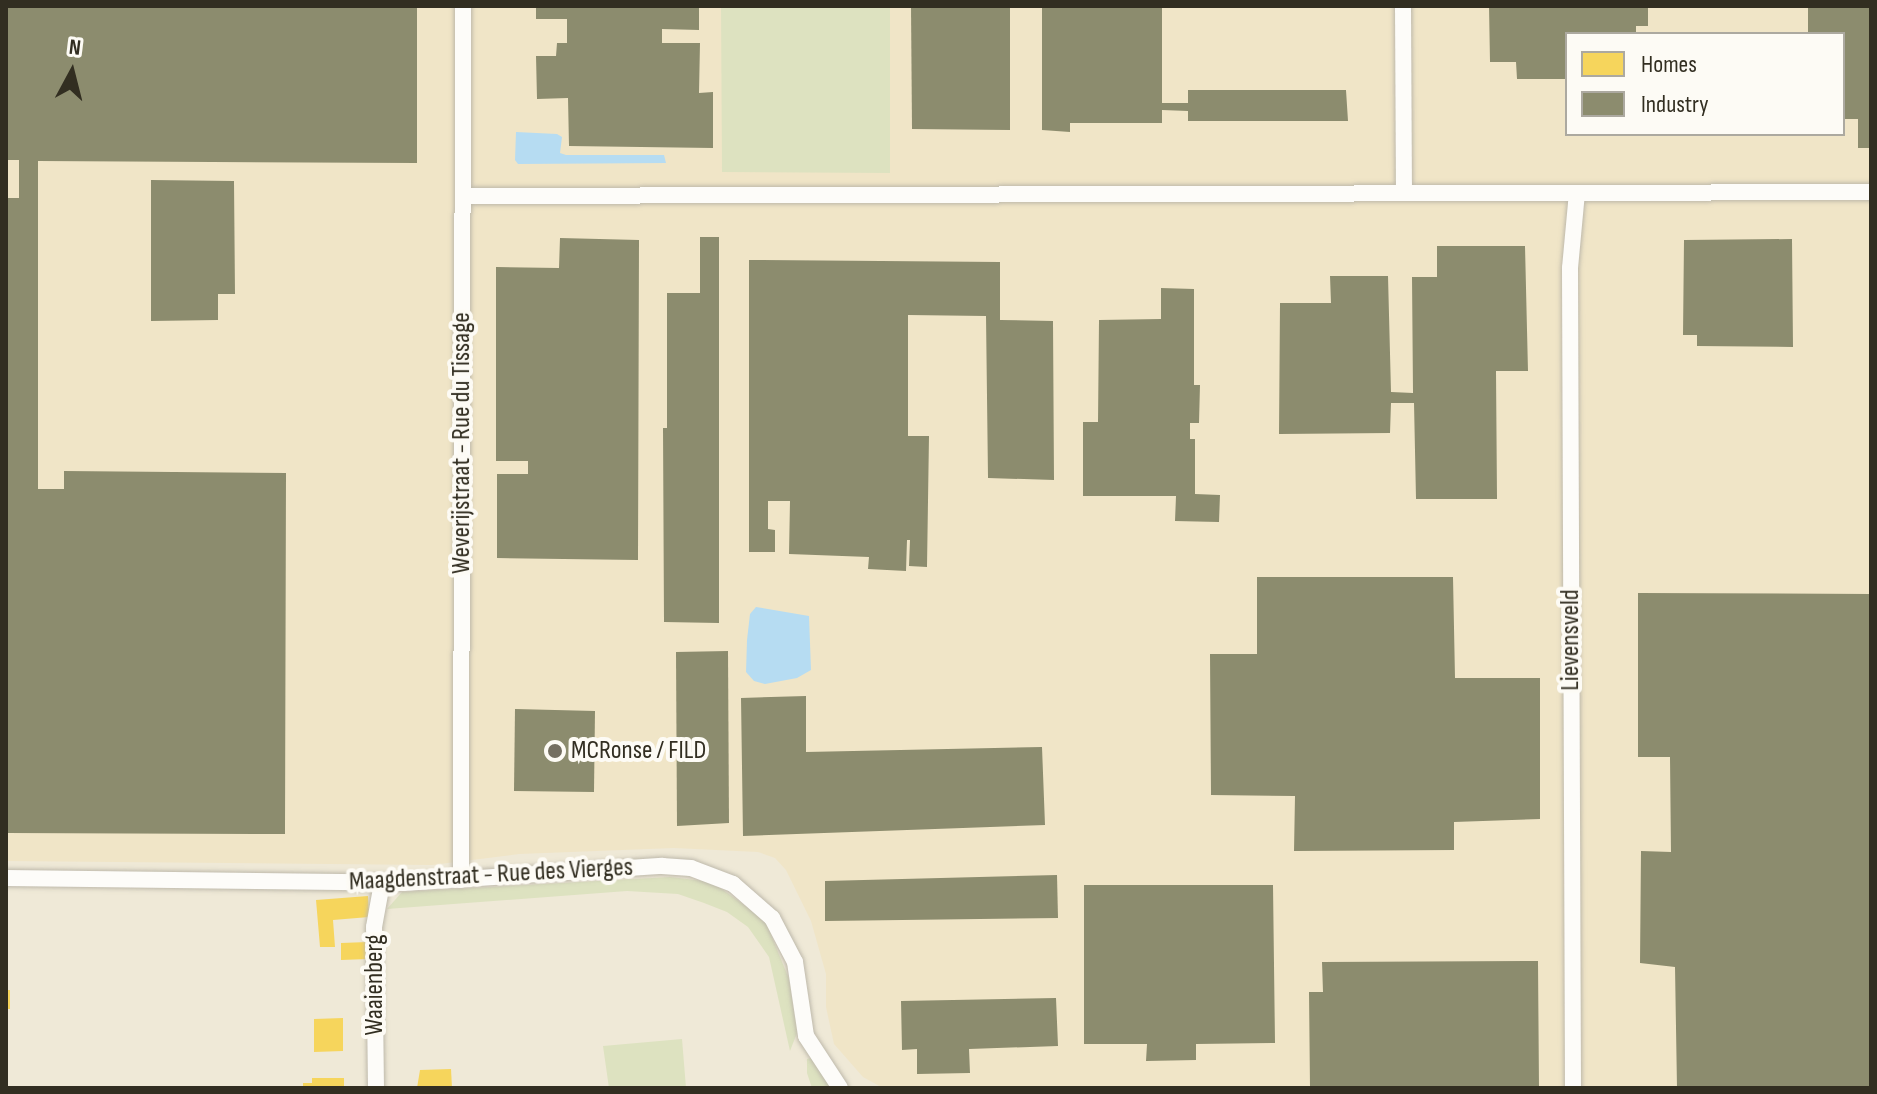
<!DOCTYPE html>
<html>
<head>
<meta charset="utf-8">
<style>
	body { margin:0 }
	#map { position:relative; width:1877px; height:1094px; overflow:hidden; background:#efe9d7; font-family:"Sofia Sans Condensed",sans-serif }
	div>[style] { position:absolute }
	[style*='--x'] { left:calc(var(--x)*1px); top:calc(var(--y)*1px); width:calc(var(--w)*1px); rotate:calc(var(--a)*1deg) }
	.built>* { inset:0; background:#f0e5c7 }
	.green>* { inset:0; background:#dde2c0 }
	.water>* { inset:0; background:#b6dcf2 }
	.homes>* { inset:0; background:#f6d55c }
	.industry>* { inset:0; background:#8c8c6e }
	.roads { filter:drop-shadow(0 0 2px #beb9ab) drop-shadow(0 0 2px #beb9ab) }
	.minor>* { height:16px; margin:-8px; padding:0 8px; transform-origin:8px; border-radius:8px; background:#fdfcf9 }
	.dots>* { width:22px; height:22px; translate:-50% -50%; box-sizing:border-box; border:4px solid #fdfbf5; border-radius:50% }
	span { translate:-50% -50%; white-space:nowrap; text-align:center; line-height:1.15; -webkit-text-stroke:8px #fdfbf5; paint-order:stroke }
	.street-label { font-size:26px; color:#322e21 }
	.poi-label { font-size:26px; color:#322e21 }
	.left { translate:0 -50%; text-align:left }
	.frame { position:absolute; inset:0; border:8px solid #322e21; pointer-events:none }
	.legend { position:absolute; left:1565px; top:32px; width:280px; height:104px; box-sizing:border-box; background:#fdfbf5; border:2px solid #aca9a0; margin:0; padding:10px 14px; list-style:none; font-size:24px; color:#322e21 }
	.legend li { display:flex; align-items:center; gap:16px; height:40px }
	.legend b { width:40px; border:2px solid #aca9a0 }
	.north { position:absolute; left:32px; top:32px; width:80px; height:80px; -webkit-text-stroke:6px #fdfbf5; paint-order:stroke; rotate:7deg; font-size:22px; font-weight:700; line-height:32px; text-align:center; color:#322e21 }
	.north::after { content:''; display:block; margin:auto; width:28px; height:36px; background:#322e21; clip-path:polygon(50% 0,100% 100%,50% 72%,0 100%) }
</style>
</head>
<body>
<div id="map">
	<div class="built">
		<i style="clip-path:polygon(evenodd,6px 6px,721px 6px,722px 36px,890px 172px,890px 6px,1871px 6px,1871px 1088px,883px 1088px,863px 1077px,834px 1044px,826px 1007px,826px 974px,811px 921px,786px 870px,775px 858px,758px 852px,674px 848px,519px 854px,432px 865px,6px 861px,6px 6px,1567px 34px,1843px 34px,1843px 134px,1567px 134px,1567px 34px)"></i>
	</div>
	<div class="green">
		<i style="clip-path:polygon(721px 6px,890px 6px,890px 173px,722px 172px)"></i>
		<i style="clip-path:polygon(670px 877px,712px 882px,765px 920px,789px 979px,797px 1033px,790px 1051px,769px 957px,748px 927px,727px 912px,704px 903px,678px 894px,627px 891px,387px 909px,402px 892px)"></i>
		<i style="clip-path:polygon(682px 1039px,686px 1088px,609px 1088px,603px 1046px)"></i>
		<i style="clip-path:polygon(811px 1058px,835px 1088px,812px 1088px,807px 1073px,807px 1059px)"></i>
	</div>
	<div class="water">
		<i style="clip-path:polygon(516px 132px,557px 134px,562px 137px,560px 153px,566px 155px,664px 155px,666px 163px,518px 164px,515px 160px)"></i>
		<i style="clip-path:polygon(756px 607px,809px 616px,811px 670px,797px 678px,765px 684px,754px 681px,746px 672px,747px 640px,750px 614px)"></i>
	</div>
	<div class="homes">
		<i style="clip-path:polygon(368px 896px,369px 917px,333px 920px,335px 947px,320px 947px,316px 900px)"></i>
		<i style="clip-path:polygon(368px 942px,368px 959px,341px 960px,341px 943px)"></i>
		<i style="clip-path:polygon(6px 990px,10px 990px,10px 1009px,6px 1009px)"></i>
		<i style="clip-path:polygon(343px 1018px,343px 1051px,314px 1052px,314px 1019px)"></i>
		<i style="clip-path:polygon(451px 1069px,452px 1088px,417px 1088px,420px 1070px)"></i>
		<i style="clip-path:polygon(312px 1078px,344px 1078px,344px 1088px,303px 1088px,303px 1083px,312px 1083px)"></i>
	</div>
	<div class="industry">
		<i style="clip-path:polygon(6px 6px,417px 6px,417px 163px,38px 161px,38px 489px,64px 489px,64px 471px,286px 473px,285px 834px,6px 833px,6px 198px,19px 198px,19px 160px,6px 160px)"></i>
		<i style="clip-path:polygon(536px 6px,699px 6px,699px 30px,662px 29px,662px 43px,700px 43px,699px 93px,713px 92px,713px 148px,569px 146px,568px 98px,537px 99px,536px 56px,556px 56px,557px 43px,567px 43px,567px 19px,536px 19px)"></i>
		<i style="clip-path:polygon(911px 6px,1010px 6px,1010px 130px,912px 129px)"></i>
		<i style="clip-path:polygon(1042px 6px,1162px 6px,1162px 103px,1188px 103px,1188px 90px,1346px 90px,1348px 121px,1188px 121px,1188px 111px,1162px 110px,1162px 123px,1070px 123px,1070px 132px,1042px 130px)"></i>
		<i style="clip-path:polygon(1489px 6px,1648px 6px,1648px 26px,1636px 26px,1636px 34px,1567px 34px,1567px 79px,1517px 79px,1516px 62px,1490px 62px)"></i>
		<i style="clip-path:polygon(1808px 6px,1871px 6px,1871px 148px,1858px 148px,1858px 119px,1843px 119px,1843px 34px,1808px 34px)"></i>
		<i style="clip-path:polygon(151px 180px,234px 181px,235px 294px,218px 294px,218px 320px,151px 321px)"></i>
		<i style="clip-path:polygon(700px 237px,719px 237px,719px 623px,664px 622px,663px 428px,667px 428px,667px 293px,700px 293px)"></i>
		<i style="clip-path:polygon(560px 238px,639px 240px,638px 560px,497px 558px,497px 474px,528px 474px,528px 461px,496px 461px,496px 267px,559px 268px)"></i>
		<i style="clip-path:polygon(1792px 239px,1793px 347px,1697px 346px,1697px 335px,1683px 335px,1684px 240px)"></i>
		<i style="clip-path:polygon(1437px 246px,1525px 246px,1528px 371px,1496px 371px,1497px 499px,1416px 499px,1414px 403px,1391px 403px,1390px 433px,1279px 434px,1280px 303px,1331px 303px,1330px 276px,1388px 276px,1391px 392px,1413px 393px,1412px 277px,1437px 277px)"></i>
		<i style="clip-path:polygon(749px 260px,1000px 262px,1000px 320px,1053px 321px,1054px 480px,988px 478px,986px 316px,908px 315px,908px 436px,929px 436px,927px 567px,909px 566px,910px 540px,907px 540px,906px 571px,868px 569px,869px 557px,789px 554px,790px 501px,768px 501px,768px 529px,775px 530px,775px 552px,749px 552px)"></i>
		<i style="clip-path:polygon(1161px 288px,1194px 289px,1194px 385px,1200px 385px,1199px 423px,1190px 423px,1190px 439px,1195px 439px,1195px 494px,1220px 495px,1219px 522px,1175px 521px,1176px 496px,1083px 496px,1083px 422px,1098px 422px,1099px 320px,1161px 319px)"></i>
		<i style="clip-path:polygon(1257px 577px,1453px 577px,1455px 678px,1540px 678px,1540px 819px,1454px 822px,1454px 850px,1294px 851px,1295px 796px,1211px 795px,1210px 654px,1257px 654px)"></i>
		<i style="clip-path:polygon(1638px 593px,1871px 594px,1871px 1088px,1677px 1088px,1675px 967px,1640px 963px,1641px 851px,1671px 852px,1670px 757px,1638px 757px)"></i>
		<i style="clip-path:polygon(728px 651px,729px 823px,677px 826px,676px 652px)"></i>
		<i style="clip-path:polygon(806px 696px,806px 752px,1042px 747px,1045px 825px,743px 836px,741px 698px)"></i>
		<i style="clip-path:polygon(515px 709px,595px 711px,594px 792px,514px 791px)"></i>
		<i style="clip-path:polygon(1057px 875px,1058px 918px,825px 921px,825px 881px)"></i>
		<i style="clip-path:polygon(1084px 885px,1273px 885px,1275px 1043px,1196px 1044px,1196px 1060px,1146px 1061px,1147px 1044px,1084px 1044px)"></i>
		<i style="clip-path:polygon(1538px 961px,1539px 1088px,1310px 1088px,1309px 992px,1323px 992px,1322px 962px)"></i>
		<i style="clip-path:polygon(1056px 998px,1058px 1046px,969px 1049px,970px 1073px,917px 1074px,917px 1049px,902px 1050px,901px 1001px)"></i>
	</div>
	<div class="roads">
		<div class="minor">
			<i style="--x:1403;--y:6;--w:185;--a:89.7"></i>
			<i style="--x:463;--y:196;--w:1408;--a:-0.16"></i>
			<i style="--x:6;--y:878;--w:397;--a:0.7"></i>
			<i style="--x:403;--y:883;--w:260;--a:-3.8"></i>
			<i style="--x:662;--y:866;--w:29;--a:4"></i>
			<i style="--x:691;--y:868;--w:45;--a:20.9"></i>
			<i style="--x:733;--y:884;--w:52;--a:41.1"></i>
			<i style="--x:772;--y:918;--w:50;--a:62.4"></i>
			<i style="--x:795;--y:962;--w:75;--a:81.5"></i>
			<i style="--x:806;--y:1036;--w:62;--a:56.8"></i>
			<i style="--x:461;--y:880;--w:874;--a:-89.87"></i>
			<i style="--x:376;--y:1088;--w:161;--a:-90.7"></i>
			<i style="--x:374;--y:927;--w:45;--a:-79.7"></i>
			<i style="--x:1573;--y:1088;--w:820;--a:-90.21"></i>
			<i style="--x:1570;--y:268;--w:75;--a:-84.7"></i>
		</div>
	</div>
	<div class="dots">
		<i style="left:555px;top:751px;background:#746f61"></i>
	</div>
	<div class="street-label">
		<span style="left:462px;top:443px;rotate:-90deg">Weverijstraat - Rue du Tissage</span>
		<span style="left:1571px;top:640px;rotate:-90deg">Lievensveld</span>
		<span style="left:491px;top:875px;rotate:-3deg">Maagdenstraat - Rue des Vierges</span>
		<span style="left:375px;top:985px;rotate:-90deg">Waaienberg</span>
	</div>
	<div class="poi-label">
		<span class="left" style="left:571px;top:751px">MCRonse / FILD</span>
	</div>
	<div class="frame"></div>
	<ul class="legend">
	<li><b style="height:22px;background:#f6d55c"></b>Homes</li>
	<li><b style="height:22px;background:#8c8c6e"></b>Industry</li>
	</ul>
	<div class="north">N</div>
</div>
</body>
</html>
